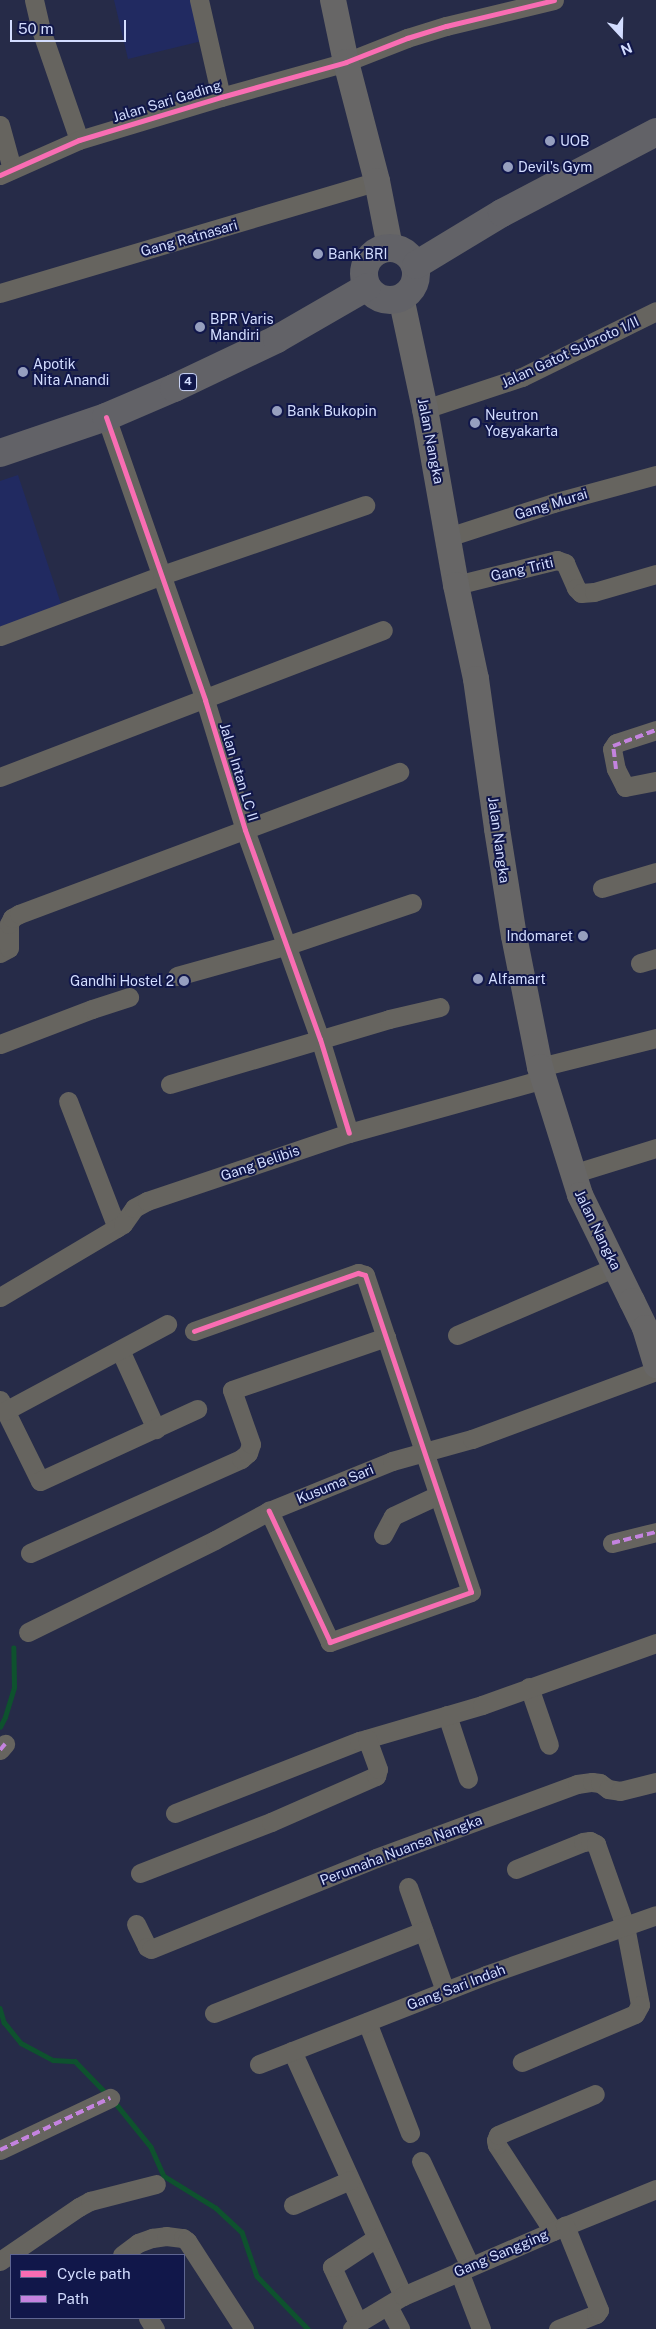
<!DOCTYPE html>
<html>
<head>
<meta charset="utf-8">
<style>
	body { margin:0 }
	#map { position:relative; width:656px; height:2329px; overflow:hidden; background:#262b48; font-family:"Public Sans",sans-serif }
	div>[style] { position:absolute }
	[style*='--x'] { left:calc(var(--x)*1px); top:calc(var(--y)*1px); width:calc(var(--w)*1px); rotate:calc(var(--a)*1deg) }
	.built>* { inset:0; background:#212a61 }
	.stream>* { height:4.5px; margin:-2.25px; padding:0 2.25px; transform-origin:2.25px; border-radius:2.25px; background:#0e522e }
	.street>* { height:19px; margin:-9.5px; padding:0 9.5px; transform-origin:9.5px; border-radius:9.5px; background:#66645f }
	.secondary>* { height:26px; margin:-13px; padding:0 13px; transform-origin:13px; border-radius:13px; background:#676666 }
	.highway>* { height:28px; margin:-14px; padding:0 14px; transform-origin:14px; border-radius:14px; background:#626267 }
	.highway>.ring { margin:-14px; padding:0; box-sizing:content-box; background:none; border:28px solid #626267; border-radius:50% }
	.quiet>* { height:4px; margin-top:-2px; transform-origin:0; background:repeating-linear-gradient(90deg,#c483df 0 8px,transparent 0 12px) }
	.cycleway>* { height:5px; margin:-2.5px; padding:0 2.5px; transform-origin:2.5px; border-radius:2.5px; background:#f96db3 }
	.dots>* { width:14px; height:14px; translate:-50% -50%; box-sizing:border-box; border:2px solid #11174a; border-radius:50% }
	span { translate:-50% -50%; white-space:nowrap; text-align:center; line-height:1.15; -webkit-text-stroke:4px #11174a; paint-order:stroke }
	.shield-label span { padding:1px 4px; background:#11174a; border:1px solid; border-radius:4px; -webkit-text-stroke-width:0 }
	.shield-label { font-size:12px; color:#d3ddff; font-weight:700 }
	.street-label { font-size:14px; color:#d3ddff }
	.poi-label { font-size:14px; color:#d3ddff }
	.left { translate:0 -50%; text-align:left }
	.right { translate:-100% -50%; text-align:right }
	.legend { position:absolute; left:10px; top:2254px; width:175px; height:65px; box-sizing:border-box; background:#11174a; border:1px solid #5f6692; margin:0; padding:6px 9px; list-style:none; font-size:15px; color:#d3ddff }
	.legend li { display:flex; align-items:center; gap:10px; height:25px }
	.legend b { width:25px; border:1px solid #5f6692 }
	.north { position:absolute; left:596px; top:10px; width:50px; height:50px; -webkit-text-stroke:4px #11174a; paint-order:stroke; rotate:159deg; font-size:14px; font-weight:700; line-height:20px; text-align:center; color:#d3ddff }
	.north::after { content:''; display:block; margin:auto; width:18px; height:22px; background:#d3ddff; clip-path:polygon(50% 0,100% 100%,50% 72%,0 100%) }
	.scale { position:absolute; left:10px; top:20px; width:116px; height:22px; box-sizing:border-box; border:2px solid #d3ddff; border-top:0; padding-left:6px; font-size:15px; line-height:18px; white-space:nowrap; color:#d3ddff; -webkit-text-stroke:4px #11174a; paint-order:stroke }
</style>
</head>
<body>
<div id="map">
	<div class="built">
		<i style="clip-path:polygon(114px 0,194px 0,202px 41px,128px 59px)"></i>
		<i style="clip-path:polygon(18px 475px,61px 604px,0 628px,0 481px)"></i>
	</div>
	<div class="stream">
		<i style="--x:0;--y:1727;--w:11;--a:-63"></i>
		<i style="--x:5;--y:1717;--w:31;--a:-73"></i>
		<i style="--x:14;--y:1687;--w:39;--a:-91"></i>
		<i style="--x:0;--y:2008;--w:15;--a:74"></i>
		<i style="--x:4;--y:2022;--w:27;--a:51"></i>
		<i style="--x:21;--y:2043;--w:36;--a:28"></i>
		<i style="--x:53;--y:2060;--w:22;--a:3"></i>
		<i style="--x:75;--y:2061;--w:47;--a:45.9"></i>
		<i style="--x:113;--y:2100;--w:60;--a:51"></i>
		<i style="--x:151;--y:2147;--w:32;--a:66"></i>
		<i style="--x:164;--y:2176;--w:61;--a:31.6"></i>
		<i style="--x:216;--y:2208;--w:35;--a:43"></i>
		<i style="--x:242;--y:2232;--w:46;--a:71.2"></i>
		<i style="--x:257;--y:2276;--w:74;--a:46.1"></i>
	</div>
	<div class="street">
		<i style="--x:34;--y:0;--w:31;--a:77"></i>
		<i style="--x:41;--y:30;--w:116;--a:70.9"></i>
		<i style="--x:199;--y:0;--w:99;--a:77.2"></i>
		<i style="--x:0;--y:125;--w:46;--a:74.7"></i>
		<i style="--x:0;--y:175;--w:86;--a:-23.9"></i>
		<i style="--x:79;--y:140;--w:148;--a:-16.8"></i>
		<i style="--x:221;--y:97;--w:130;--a:-15.6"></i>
		<i style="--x:346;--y:62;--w:66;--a:-21.5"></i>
		<i style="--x:407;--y:38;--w:41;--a:-17.1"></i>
		<i style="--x:446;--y:26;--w:111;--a:-13.5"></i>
		<i style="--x:0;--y:293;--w:393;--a:-16.5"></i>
		<i style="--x:425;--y:409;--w:102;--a:-18.3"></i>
		<i style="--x:522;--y:377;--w:149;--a:-26.2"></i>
		<i style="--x:106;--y:417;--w:300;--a:70.7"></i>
		<i style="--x:205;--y:700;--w:136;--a:72.9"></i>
		<i style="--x:245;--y:830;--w:222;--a:70.3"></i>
		<i style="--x:320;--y:1039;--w:98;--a:72.9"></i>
		<i style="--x:448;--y:537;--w:110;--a:-17.9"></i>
		<i style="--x:553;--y:503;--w:107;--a:-15.2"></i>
		<i style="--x:456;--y:585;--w:104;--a:-13.9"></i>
		<i style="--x:557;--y:560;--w:9;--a:21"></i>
		<i style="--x:565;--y:563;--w:27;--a:66"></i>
		<i style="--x:576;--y:588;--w:7;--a:45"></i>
		<i style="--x:581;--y:593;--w:13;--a:-4"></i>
		<i style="--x:594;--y:592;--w:65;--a:-16.2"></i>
		<i style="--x:0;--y:636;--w:173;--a:-20.6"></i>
		<i style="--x:162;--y:575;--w:215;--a:-19"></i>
		<i style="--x:656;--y:730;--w:42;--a:162"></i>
		<i style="--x:616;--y:743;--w:7;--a:124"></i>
		<i style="--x:612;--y:749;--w:20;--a:79"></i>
		<i style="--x:616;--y:769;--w:20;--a:63"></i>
		<i style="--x:625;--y:787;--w:32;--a:-11"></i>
		<i style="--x:0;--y:777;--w:410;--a:-21"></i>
		<i style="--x:602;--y:888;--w:56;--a:-16.5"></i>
		<i style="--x:0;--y:953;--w:10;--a:-29"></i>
		<i style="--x:9;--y:948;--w:24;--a:-90"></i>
		<i style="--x:9;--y:924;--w:7;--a:-63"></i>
		<i style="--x:12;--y:918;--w:8;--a:-30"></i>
		<i style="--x:19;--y:914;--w:406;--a:-20.5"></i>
		<i style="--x:640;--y:963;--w:17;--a:-17"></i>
		<i style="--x:177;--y:976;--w:115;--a:-15.6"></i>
		<i style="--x:288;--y:945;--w:131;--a:-18.7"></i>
		<i style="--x:0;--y:1044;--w:98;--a:-20.8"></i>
		<i style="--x:92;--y:1009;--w:39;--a:-18"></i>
		<i style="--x:540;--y:1067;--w:120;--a:-14"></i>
		<i style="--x:170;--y:1084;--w:228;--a:-16.5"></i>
		<i style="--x:389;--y:1019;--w:52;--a:-13.2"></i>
		<i style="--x:68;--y:1101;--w:136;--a:68.9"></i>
		<i style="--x:572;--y:1174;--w:88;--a:-17.2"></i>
		<i style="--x:0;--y:1297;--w:143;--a:-30.7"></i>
		<i style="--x:123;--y:1224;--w:19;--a:-55"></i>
		<i style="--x:134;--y:1208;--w:15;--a:-28"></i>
		<i style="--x:147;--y:1201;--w:213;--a:-18.6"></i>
		<i style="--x:349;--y:1133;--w:202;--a:-15.5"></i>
		<i style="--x:194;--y:1331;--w:174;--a:-19.5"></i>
		<i style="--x:358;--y:1273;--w:7;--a:16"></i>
		<i style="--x:365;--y:1275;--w:334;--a:71.5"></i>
		<i style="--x:471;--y:1592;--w:150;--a:160.5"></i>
		<i style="--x:330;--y:1642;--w:145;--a:-115"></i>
		<i style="--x:457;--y:1335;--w:173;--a:-23.2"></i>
		<i style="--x:120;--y:1350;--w:87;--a:65.5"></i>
		<i style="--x:0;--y:1400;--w:90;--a:63.7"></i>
		<i style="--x:40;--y:1481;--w:173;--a:-24.6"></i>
		<i style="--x:5;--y:1411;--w:184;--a:-28.2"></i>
		<i style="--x:383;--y:1535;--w:21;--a:-62"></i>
		<i style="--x:393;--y:1516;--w:50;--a:-25"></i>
		<i style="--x:612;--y:1543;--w:45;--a:-14"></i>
		<i style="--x:30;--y:1553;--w:231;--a:-24"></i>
		<i style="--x:241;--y:1459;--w:9;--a:-41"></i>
		<i style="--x:248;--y:1453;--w:9;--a:-72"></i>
		<i style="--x:251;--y:1444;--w:57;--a:-109.4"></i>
		<i style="--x:232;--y:1390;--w:163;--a:-19"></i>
		<i style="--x:28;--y:1632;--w:208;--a:-26.2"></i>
		<i style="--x:215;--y:1540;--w:61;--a:-28.2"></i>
		<i style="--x:269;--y:1511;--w:133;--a:-22.1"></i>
		<i style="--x:392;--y:1461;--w:83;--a:-15.4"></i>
		<i style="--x:472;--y:1439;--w:196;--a:-20.3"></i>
		<i style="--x:529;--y:1687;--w:61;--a:71"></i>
		<i style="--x:447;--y:1715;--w:67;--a:71.8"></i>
		<i style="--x:0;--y:1750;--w:8;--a:-50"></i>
		<i style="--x:175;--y:1813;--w:198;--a:-21.4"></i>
		<i style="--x:359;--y:1741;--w:128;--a:-16.3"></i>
		<i style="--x:482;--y:1705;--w:185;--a:-19.6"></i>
		<i style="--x:516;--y:1869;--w:72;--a:-21.9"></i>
		<i style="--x:583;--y:1842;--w:7;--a:-8"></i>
		<i style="--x:590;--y:1841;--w:7;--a:27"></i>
		<i style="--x:596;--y:1844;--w:87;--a:70.5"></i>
		<i style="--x:625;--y:1926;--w:80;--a:79.2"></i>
		<i style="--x:640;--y:2005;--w:10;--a:119"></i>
		<i style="--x:635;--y:2014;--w:123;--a:157"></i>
		<i style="--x:140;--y:1873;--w:141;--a:-21.3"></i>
		<i style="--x:271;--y:1822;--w:115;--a:-23.7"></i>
		<i style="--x:376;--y:1776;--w:7;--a:-74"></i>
		<i style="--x:378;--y:1769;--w:32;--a:-110"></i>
		<i style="--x:408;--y:1887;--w:110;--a:70.4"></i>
		<i style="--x:136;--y:1924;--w:25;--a:64"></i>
		<i style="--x:147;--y:1947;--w:4;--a:27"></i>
		<i style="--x:151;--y:1949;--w:243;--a:-22"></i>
		<i style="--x:376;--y:1858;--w:214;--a:-20.2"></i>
		<i style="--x:577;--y:1784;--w:15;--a:-8"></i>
		<i style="--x:592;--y:1782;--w:8;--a:7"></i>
		<i style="--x:600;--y:1783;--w:10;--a:37"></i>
		<i style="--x:608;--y:1789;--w:12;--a:9"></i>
		<i style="--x:620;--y:1791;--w:37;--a:-14"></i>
		<i style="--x:214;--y:2013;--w:225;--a:-21.4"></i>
		<i style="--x:367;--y:2022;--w:119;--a:68.8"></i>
		<i style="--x:292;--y:2051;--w:269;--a:65.6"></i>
		<i style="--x:259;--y:2064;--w:244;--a:-21.4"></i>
		<i style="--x:486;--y:1975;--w:180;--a:-19.4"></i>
		<i style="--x:0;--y:2150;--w:122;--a:-25.3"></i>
		<i style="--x:421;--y:2161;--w:116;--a:65"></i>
		<i style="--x:293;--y:2205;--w:62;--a:-23.7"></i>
		<i style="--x:553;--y:2231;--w:103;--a:-123.1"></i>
		<i style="--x:497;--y:2145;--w:5;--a:-101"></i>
		<i style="--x:496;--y:2140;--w:5;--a:-68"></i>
		<i style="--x:498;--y:2135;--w:105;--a:-22.9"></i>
		<i style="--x:122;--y:2255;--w:20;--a:-37"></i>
		<i style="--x:138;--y:2243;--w:15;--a:-20"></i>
		<i style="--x:152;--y:2238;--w:14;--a:-8"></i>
		<i style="--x:166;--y:2236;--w:17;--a:7"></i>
		<i style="--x:183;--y:2238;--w:5;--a:37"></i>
		<i style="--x:187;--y:2241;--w:105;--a:57.1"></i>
		<i style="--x:0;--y:2261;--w:96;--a:-34.4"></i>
		<i style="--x:79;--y:2207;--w:13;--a:-29"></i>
		<i style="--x:90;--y:2201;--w:68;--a:-14.4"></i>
		<i style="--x:459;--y:2271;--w:62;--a:69.2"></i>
		<i style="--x:388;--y:2306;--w:26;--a:62"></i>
		<i style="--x:148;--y:2318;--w:13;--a:58"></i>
		<i style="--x:358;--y:2323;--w:62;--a:-114.9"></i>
		<i style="--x:332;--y:2267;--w:53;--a:-33.4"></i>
		<i style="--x:352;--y:2329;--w:8;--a:-45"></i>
		<i style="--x:358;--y:2323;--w:52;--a:-31"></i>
		<i style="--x:403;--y:2296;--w:176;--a:-23.4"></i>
		<i style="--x:565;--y:2226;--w:98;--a:-22.1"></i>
		<i style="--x:558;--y:2329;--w:41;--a:-21.5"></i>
		<i style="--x:596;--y:2314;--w:5;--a:-53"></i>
		<i style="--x:599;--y:2310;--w:91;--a:-112"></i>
	</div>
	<div class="secondary">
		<i style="--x:333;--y:0;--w:63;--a:78.2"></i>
		<i style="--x:346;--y:62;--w:123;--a:75.4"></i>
		<i style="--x:377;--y:181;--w:67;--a:78.9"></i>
		<i style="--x:401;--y:297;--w:115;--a:77.9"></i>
		<i style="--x:425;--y:409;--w:179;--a:80"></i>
		<i style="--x:456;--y:585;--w:96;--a:78"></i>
		<i style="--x:476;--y:679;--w:151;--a:82"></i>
		<i style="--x:497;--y:829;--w:108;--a:81"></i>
		<i style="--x:514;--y:936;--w:134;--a:78.8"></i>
		<i style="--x:540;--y:1067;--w:134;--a:72.6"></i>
		<i style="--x:580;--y:1195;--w:118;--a:63.9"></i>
		<i style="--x:632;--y:1301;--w:30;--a:64"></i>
		<i style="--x:645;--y:1328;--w:39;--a:73"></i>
	</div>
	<div class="highway">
		<i class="ring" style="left:364px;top:248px;width:24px;height:24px"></i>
		<i style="--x:416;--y:265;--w:100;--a:-31.2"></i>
		<i style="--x:502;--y:213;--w:174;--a:-27.7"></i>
		<i style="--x:0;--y:453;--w:112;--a:-18.8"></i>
		<i style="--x:106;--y:417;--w:74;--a:-23.1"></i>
		<i style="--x:174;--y:388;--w:114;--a:-25.4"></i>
		<i style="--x:277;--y:339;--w:104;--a:-30"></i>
	</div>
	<div class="quiet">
		<i style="--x:616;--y:769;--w:23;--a:-97"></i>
		<i style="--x:613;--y:746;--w:46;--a:-20.4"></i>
		<i style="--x:612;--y:1543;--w:45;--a:-14"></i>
		<i style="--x:0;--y:1750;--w:8;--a:-50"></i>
		<i style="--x:0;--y:2150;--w:122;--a:-25.3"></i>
	</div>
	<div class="cycleway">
		<i style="--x:0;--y:175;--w:86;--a:-23.9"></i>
		<i style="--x:79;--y:140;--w:148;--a:-16.8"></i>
		<i style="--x:221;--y:97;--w:130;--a:-15.6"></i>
		<i style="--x:346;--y:62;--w:66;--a:-21.5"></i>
		<i style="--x:407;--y:38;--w:41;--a:-17.1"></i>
		<i style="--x:446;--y:26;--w:111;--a:-13.5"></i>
		<i style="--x:106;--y:417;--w:300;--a:70.7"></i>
		<i style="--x:205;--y:700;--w:136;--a:72.9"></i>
		<i style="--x:245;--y:830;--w:222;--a:70.3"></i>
		<i style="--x:320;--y:1039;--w:98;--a:72.9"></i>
		<i style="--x:194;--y:1331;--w:174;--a:-19.5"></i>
		<i style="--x:358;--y:1273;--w:7;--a:16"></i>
		<i style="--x:365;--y:1275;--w:334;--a:71.5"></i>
		<i style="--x:471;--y:1592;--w:150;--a:160.5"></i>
		<i style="--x:330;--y:1642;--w:145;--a:-115"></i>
	</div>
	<div class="dots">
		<i style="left:550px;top:141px;background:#969fbf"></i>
		<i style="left:508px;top:167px;background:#969fbf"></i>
		<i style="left:318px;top:254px;background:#969fbf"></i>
		<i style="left:200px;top:327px;background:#969fbf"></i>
		<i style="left:23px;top:372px;background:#969fbf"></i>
		<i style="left:277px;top:411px;background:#969fbf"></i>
		<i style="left:475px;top:423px;background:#969fbf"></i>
		<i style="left:583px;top:936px;background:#969fbf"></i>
		<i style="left:478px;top:979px;background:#969fbf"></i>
		<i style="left:184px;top:981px;background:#969fbf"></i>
	</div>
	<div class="shield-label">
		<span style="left:188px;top:382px">4</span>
	</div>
	<div class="street-label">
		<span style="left:167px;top:101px;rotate:-17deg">Jalan Sari Gading</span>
		<span style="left:189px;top:238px;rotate:-16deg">Gang Ratnasari</span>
		<span style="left:570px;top:352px;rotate:-25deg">Jalan Gatot Subroto 1/II</span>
		<span style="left:431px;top:441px;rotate:79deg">Jalan Nangka</span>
		<span style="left:551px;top:504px;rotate:-17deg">Gang Murai</span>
		<span style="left:522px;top:569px;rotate:-13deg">Gang Triti</span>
		<span style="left:239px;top:772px;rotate:73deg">Jalan Intan LC II</span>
		<span style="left:499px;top:840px;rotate:82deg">Jalan Nangka</span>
		<span style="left:260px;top:1163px;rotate:-19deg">Gang Belibis</span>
		<span style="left:598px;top:1230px;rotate:64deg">Jalan Nangka</span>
		<span style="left:335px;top:1484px;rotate:-22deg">Kusuma Sari</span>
		<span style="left:401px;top:1850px;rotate:-21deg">Perumaha Nuansa Nangka</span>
		<span style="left:456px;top:1987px;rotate:-21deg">Gang Sari Indah</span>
		<span style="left:501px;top:2253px;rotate:-23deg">Gang Sangging</span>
	</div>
	<div class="poi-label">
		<span class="left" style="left:560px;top:141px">UOB</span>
		<span class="left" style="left:518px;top:167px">Devil's Gym</span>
		<span class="left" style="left:328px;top:254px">Bank BRI</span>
		<span class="left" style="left:210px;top:327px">BPR Varis<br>Mandiri</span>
		<span class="left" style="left:33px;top:372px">Apotik<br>Nita Anandi</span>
		<span class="left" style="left:287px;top:411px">Bank Bukopin</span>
		<span class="left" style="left:485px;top:423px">Neutron<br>Yogyakarta</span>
		<span class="right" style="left:573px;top:936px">Indomaret</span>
		<span class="left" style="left:488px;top:979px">Alfamart</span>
		<span class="right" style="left:174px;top:981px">Gandhi Hostel 2</span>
	</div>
	<ul class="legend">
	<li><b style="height:6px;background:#f96db3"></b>Cycle path</li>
	<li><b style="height:6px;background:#c483df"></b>Path</li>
	</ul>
	<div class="north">N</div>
	<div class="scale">50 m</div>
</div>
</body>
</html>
